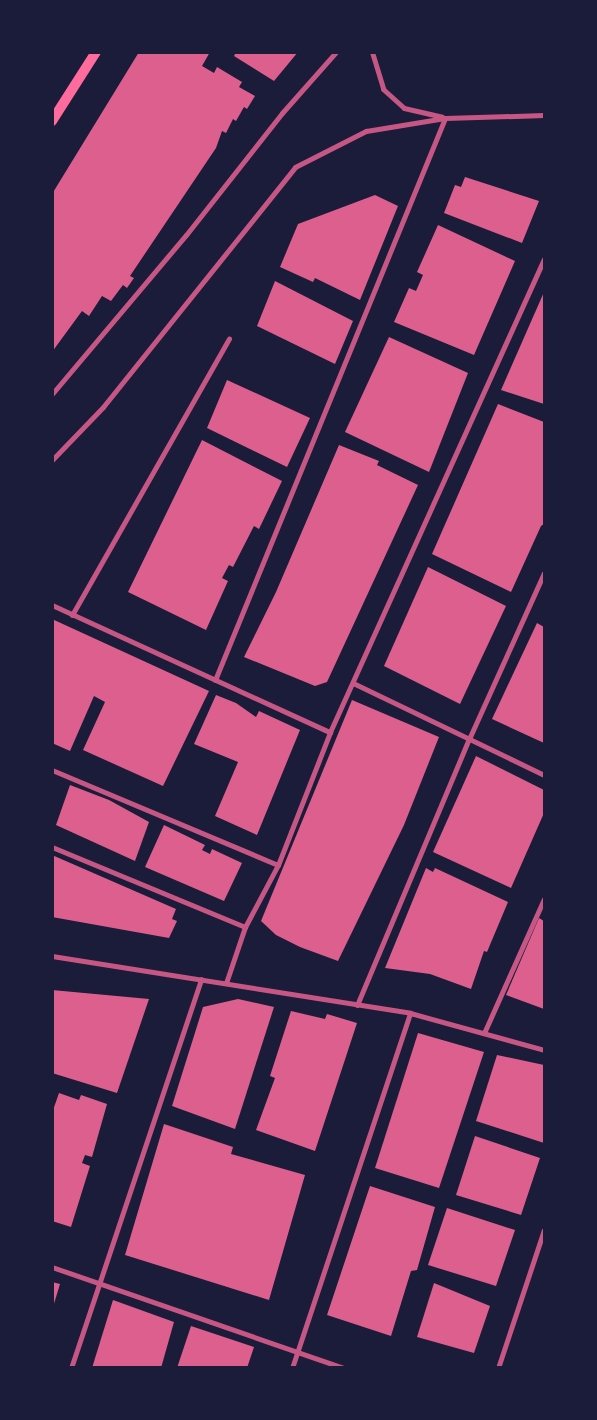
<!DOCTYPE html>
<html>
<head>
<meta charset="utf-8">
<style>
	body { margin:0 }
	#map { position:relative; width:597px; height:1420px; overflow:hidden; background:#1b1b3a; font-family:Quicksand,sans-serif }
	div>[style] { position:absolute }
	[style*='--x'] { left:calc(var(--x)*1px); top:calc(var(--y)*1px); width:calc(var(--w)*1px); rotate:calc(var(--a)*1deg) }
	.building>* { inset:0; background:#dd5f8e }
	.minor>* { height:5px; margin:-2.5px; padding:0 2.5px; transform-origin:2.5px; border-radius:2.5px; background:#c65784 }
	.secondary>* { height:10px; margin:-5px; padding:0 5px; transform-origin:5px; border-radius:5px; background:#ff6b9d }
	span { translate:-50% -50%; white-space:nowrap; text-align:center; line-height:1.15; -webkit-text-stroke:5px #1b1b3a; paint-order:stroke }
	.frame { position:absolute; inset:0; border:54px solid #1b1b3a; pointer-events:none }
</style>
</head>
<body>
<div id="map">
	<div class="building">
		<i style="clip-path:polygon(139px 52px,210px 52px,202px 66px,214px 73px,217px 67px,242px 82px,239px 87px,255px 96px,247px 109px,244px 107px,236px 121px,233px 119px,226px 133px,222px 131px,216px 148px,130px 276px,134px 278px,127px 288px,123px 285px,111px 301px,102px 296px,89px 316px,82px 311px,52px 352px,52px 194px)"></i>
		<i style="clip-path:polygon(236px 52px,298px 52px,274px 81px,234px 56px)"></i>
		<i style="clip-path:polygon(465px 177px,539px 201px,522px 243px,444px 213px,455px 185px,461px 187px)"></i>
		<i style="clip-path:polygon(375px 195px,398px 206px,360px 300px,315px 278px,313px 282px,280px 267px,298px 224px)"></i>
		<i style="clip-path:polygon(438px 225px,515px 261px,474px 355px,394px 322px,409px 288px,416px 291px,423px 275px,417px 272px)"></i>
		<i style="clip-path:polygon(275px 281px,353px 321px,335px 364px,257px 326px)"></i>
		<i style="clip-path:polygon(544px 292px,544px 404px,501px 390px)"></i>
		<i style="clip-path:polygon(389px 337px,468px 373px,429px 472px,345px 432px)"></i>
		<i style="clip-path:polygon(227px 380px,310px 418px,287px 467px,207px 428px)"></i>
		<i style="clip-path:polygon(498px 404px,544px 422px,544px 524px,541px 526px,511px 592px,432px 554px)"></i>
		<i style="clip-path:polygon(202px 440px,282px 481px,259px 529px,254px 526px,233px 567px,229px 565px,222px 578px,228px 581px,206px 630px,128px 592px)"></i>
		<i style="clip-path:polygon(339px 445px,379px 461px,377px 465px,418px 485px,327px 682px,315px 686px,244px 657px,276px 592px)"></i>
		<i style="clip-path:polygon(428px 567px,506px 606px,460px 704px,384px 666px)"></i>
		<i style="clip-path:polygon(52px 619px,209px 691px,163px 786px,83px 750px,105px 702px,94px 696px,70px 751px,52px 743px)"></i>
		<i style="clip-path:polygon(537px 623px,544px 627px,544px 743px,492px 719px)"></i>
		<i style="clip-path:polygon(216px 695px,236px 703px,256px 717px,259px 711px,300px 730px,257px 835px,215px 816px,238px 762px,194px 744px)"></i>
		<i style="clip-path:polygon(352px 700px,439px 737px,404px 825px,338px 961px,300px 947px,276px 935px,261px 921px)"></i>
		<i style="clip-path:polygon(476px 756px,544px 790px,544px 813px,511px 888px,433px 852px)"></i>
		<i style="clip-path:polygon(70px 785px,109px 800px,149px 822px,135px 861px,56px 825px)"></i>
		<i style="clip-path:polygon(164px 825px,205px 845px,202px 850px,210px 854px,212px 849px,242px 863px,224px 901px,145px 867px)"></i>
		<i style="clip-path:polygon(52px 855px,176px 909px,172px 919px,177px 921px,169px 938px,52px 917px)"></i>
		<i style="clip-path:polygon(426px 868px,433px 872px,435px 868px,508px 902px,487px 952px,484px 951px,471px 989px,430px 974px,385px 968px)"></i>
		<i style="clip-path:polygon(539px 918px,544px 921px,544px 1009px,506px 995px)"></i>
		<i style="clip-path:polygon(52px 990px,149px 999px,117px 1093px,52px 1073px)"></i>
		<i style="clip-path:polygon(238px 999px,274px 1007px,235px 1129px,172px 1106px,203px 1007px)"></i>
		<i style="clip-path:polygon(291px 1011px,325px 1019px,327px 1014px,357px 1023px,315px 1151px,256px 1130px,275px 1078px,270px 1076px)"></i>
		<i style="clip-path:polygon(418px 1033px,484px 1052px,439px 1188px,375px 1168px)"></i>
		<i style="clip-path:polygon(497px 1055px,544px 1065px,544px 1143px,476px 1121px)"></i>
		<i style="clip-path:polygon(59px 1093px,79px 1100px,81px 1095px,107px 1104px,92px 1157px,85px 1155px,82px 1163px,90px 1166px,71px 1227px,52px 1221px,52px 1113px)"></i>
		<i style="clip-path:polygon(164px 1124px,233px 1147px,231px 1154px,305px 1175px,269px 1300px,125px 1255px)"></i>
		<i style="clip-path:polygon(475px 1136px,540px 1158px,521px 1215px,456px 1195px)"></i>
		<i style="clip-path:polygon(370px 1186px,435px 1207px,417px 1270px,411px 1271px,391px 1336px,327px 1315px)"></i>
		<i style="clip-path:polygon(447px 1208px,515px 1230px,496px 1286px,428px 1265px)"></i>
		<i style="clip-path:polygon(52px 1282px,60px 1284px,53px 1307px,52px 1307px)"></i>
		<i style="clip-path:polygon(434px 1283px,490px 1306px,474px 1353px,417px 1337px)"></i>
		<i style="clip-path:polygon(113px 1300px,174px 1322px,161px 1368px,92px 1368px)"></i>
		<i style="clip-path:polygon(191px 1326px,254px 1347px,247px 1368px,177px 1368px)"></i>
	</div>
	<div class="minor">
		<i style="--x:372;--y:52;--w:39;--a:73"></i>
		<i style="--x:383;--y:89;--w:28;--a:42"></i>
		<i style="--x:404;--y:108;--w:39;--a:13"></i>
		<i style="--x:52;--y:394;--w:208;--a:-49.9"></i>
		<i style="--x:186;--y:235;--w:155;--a:-51.8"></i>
		<i style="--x:282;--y:113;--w:81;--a:-48.5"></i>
		<i style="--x:52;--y:460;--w:74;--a:-46.1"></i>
		<i style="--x:103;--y:407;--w:307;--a:-51.3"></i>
		<i style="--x:295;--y:167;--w:80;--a:-26.9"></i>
		<i style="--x:366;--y:131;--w:80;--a:-9.3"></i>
		<i style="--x:445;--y:118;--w:99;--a:-1.7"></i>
		<i style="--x:52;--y:605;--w:306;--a:24.6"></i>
		<i style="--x:72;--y:615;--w:318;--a:-60.4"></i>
		<i style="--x:215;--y:680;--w:607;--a:-67.74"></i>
		<i style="--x:353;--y:683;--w:212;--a:25.7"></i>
		<i style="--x:52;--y:770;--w:245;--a:22.8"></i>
		<i style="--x:52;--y:847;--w:209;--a:22.5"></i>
		<i style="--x:52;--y:956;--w:363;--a:9"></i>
		<i style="--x:410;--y:1013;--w:139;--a:15.4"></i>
		<i style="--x:226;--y:983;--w:59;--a:-71.3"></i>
		<i style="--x:245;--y:927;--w:70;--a:-62"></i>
		<i style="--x:278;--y:865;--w:143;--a:-68.6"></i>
		<i style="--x:330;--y:732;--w:519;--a:-65.66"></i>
		<i style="--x:357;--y:1005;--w:289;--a:-67.2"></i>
		<i style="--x:469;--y:739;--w:182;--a:-65.7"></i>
		<i style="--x:484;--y:1033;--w:147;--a:-65.9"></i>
		<i style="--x:52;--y:1267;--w:309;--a:19.1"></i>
		<i style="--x:71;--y:1368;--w:410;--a:-71.5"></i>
		<i style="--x:292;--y:1368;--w:374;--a:-71.6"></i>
		<i style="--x:498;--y:1368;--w:145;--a:-71.6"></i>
	</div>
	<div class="secondary">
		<i style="--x:52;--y:121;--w:82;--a:-57.5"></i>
	</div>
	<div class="frame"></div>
</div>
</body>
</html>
